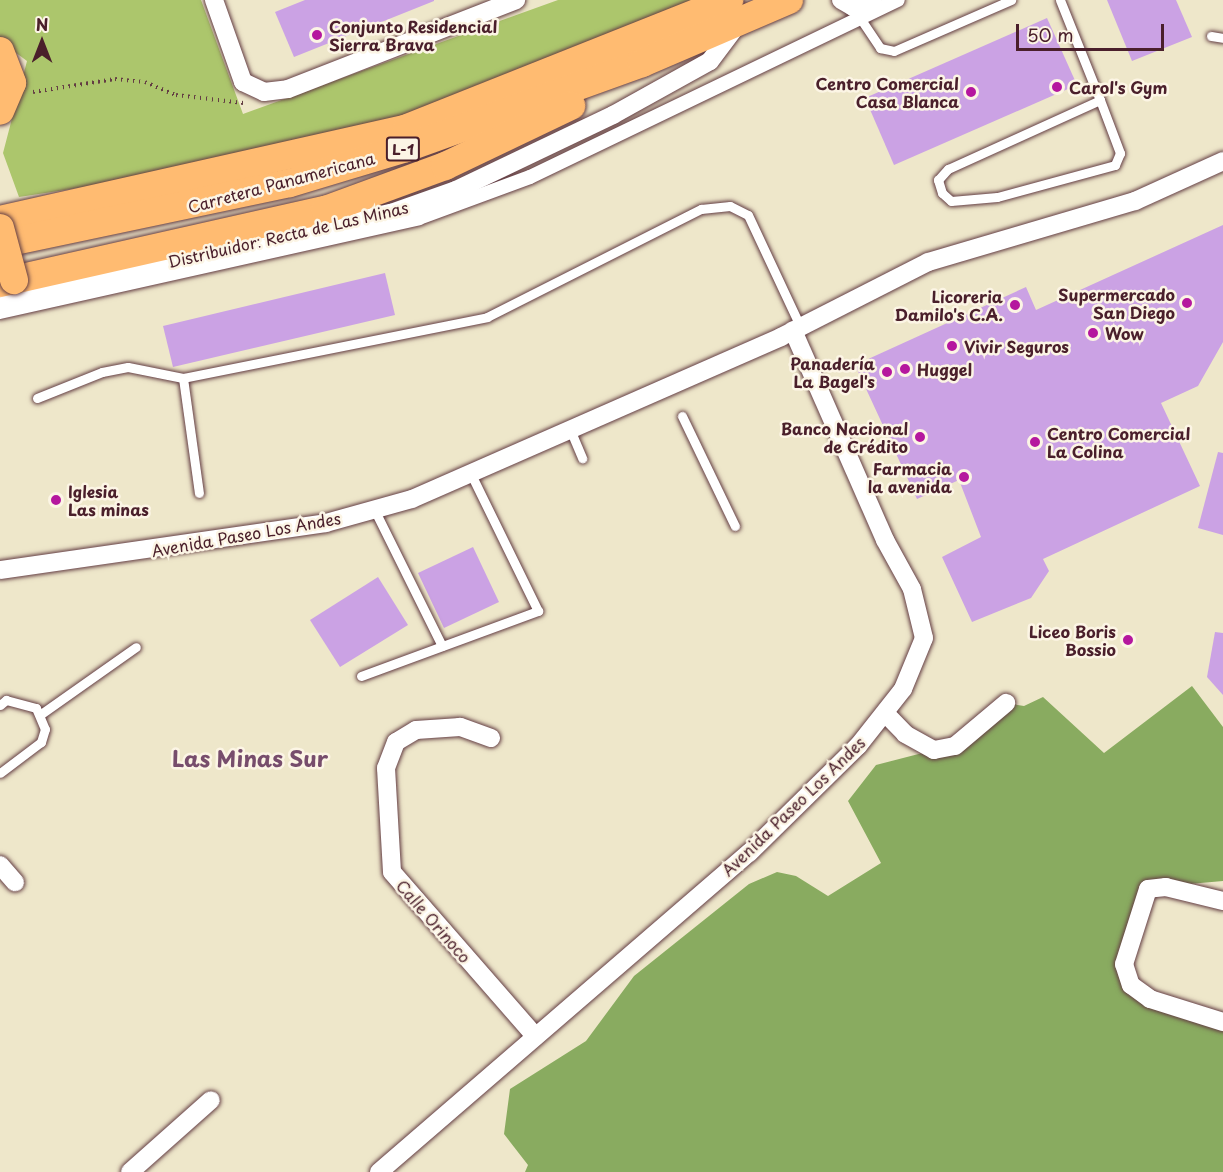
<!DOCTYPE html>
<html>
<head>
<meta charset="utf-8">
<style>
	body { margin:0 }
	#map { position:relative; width:1223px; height:1172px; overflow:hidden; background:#eee7ca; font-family:"Playpen Sans",sans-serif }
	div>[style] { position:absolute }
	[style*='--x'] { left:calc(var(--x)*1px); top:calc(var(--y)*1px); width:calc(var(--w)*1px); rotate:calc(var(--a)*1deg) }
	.green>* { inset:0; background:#acc66c }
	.forest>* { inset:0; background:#89ab60 }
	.building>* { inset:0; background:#cba2e4 }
	.path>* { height:4px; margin-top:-2px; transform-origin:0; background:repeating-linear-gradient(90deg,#633d43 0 1.5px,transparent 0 6px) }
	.roads { filter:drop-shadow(0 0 2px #633d43) drop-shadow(0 0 2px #633d43) }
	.service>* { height:9px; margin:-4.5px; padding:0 4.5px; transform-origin:4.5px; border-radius:4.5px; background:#fff }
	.pedestrian>* { height:14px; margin:-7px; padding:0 7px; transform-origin:7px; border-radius:7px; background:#fff }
	.minor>* { height:18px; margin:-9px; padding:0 9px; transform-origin:9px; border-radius:9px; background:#fff }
	.primary>* { height:28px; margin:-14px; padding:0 14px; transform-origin:14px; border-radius:14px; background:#ffbb71 }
	.bridges { filter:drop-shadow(0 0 2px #633d43) drop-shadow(0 0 2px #633d43) }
	.primary-bridge>* { height:28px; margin:-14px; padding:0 14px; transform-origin:14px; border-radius:14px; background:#ffbb71 }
	.dots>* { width:16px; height:16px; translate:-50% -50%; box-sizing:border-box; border:3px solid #fcf5e5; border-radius:50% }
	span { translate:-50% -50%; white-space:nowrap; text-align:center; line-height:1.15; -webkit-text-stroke:5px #fcf5e5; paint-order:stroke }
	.shield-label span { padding:2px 4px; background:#fcf5e5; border:2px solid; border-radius:4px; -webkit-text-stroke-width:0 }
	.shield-label { font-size:15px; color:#4a1f2b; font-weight:700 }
	.poi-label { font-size:16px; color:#4a1f2b; font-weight:700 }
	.left { translate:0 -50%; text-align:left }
	.right { translate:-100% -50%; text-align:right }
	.street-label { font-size:16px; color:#4a1f2b }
	.district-label { font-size:22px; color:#774d6c; font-weight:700 }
	.north { position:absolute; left:12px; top:12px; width:60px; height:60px; -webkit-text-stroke:4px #fcf5e5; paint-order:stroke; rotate:0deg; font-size:16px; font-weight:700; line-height:24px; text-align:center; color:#4a1f2b }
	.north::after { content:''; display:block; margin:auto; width:21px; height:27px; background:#4a1f2b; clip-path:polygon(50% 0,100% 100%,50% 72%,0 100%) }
	.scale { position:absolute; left:1016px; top:24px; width:148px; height:27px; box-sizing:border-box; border:3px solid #4a1f2b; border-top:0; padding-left:8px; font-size:18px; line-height:21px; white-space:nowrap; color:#4a1f2b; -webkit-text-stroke:4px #fcf5e5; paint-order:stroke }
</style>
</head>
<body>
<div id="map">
	<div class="green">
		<i style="clip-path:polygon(0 0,201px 0,243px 114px,558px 0,704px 0,373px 128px,124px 181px,19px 197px,3px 153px,27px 61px,0 41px)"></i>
	</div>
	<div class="forest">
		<i style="clip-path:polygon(1192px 686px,1223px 727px,1223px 881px,1155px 887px,1126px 954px,1131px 985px,1223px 1022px,1223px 1172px,525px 1172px,528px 1165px,504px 1134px,510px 1089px,586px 1041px,634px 976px,749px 884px,777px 872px,796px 876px,828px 896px,881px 863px,848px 801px,876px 765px,934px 750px,1006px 703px,1024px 706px,1043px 697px,1104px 753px)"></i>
	</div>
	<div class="building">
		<i style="clip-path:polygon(305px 0,434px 0,434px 1px,294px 57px,275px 12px)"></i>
		<i style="clip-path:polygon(1107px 0,1176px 0,1192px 37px,1132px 61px)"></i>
		<i style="clip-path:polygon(1047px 18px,1077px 85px,894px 165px,865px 98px)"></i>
		<i style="clip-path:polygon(1223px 225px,1223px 342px,1198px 386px,1161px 403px,1200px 486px,1043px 559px,1049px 571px,1031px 598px,972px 622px,942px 557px,981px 537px,959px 480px,917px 499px,855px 365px,1026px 287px,1036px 310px)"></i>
		<i style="clip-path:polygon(385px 273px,395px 315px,173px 367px,163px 326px)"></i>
		<i style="clip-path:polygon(1218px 452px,1223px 453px,1223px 535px,1198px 528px)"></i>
		<i style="clip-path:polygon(473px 547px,499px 602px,444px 628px,418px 573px)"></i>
		<i style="clip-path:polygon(378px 577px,408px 625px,340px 667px,310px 620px)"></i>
		<i style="clip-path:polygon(1215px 632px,1223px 633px,1223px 695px,1207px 677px)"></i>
	</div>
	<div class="path">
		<i style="--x:33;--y:92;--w:83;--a:-9"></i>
		<i style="--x:115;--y:79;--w:30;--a:6"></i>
		<i style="--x:145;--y:82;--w:34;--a:23"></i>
		<i style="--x:176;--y:95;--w:68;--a:6.7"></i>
	</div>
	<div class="roads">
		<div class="service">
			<i style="--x:1060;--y:0;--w:108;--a:68.2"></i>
			<i style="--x:1100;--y:100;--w:57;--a:69.3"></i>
			<i style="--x:1120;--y:153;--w:13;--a:113"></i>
			<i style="--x:1115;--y:165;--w:122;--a:164.8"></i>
			<i style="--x:997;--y:197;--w:46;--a:175"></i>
			<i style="--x:951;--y:201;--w:12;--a:-138"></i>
			<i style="--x:942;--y:193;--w:14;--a:-107"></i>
			<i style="--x:938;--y:180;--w:15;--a:-48"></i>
			<i style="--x:948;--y:169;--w:167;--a:-24.4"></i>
			<i style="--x:858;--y:15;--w:40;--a:56"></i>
			<i style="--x:880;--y:48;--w:14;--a:12"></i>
			<i style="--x:894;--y:51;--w:128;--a:-23.6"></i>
			<i style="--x:1211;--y:36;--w:12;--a:9"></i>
			<i style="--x:183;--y:378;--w:116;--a:82.1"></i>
			<i style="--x:37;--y:398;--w:70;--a:-21.8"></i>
			<i style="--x:102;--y:372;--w:26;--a:-11"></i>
			<i style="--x:128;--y:367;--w:56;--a:11.3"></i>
			<i style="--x:183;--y:378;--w:310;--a:-11.3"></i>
			<i style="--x:487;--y:317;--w:240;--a:-26.8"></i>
			<i style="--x:701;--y:209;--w:29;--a:-6"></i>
			<i style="--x:730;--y:206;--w:20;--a:27"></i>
			<i style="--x:748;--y:215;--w:123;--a:64.9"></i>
			<i style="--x:682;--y:416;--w:122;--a:64.3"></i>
			<i style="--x:569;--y:427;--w:34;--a:67"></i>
			<i style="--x:374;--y:509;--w:153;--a:63.6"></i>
			<i style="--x:361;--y:676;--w:189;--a:-20.2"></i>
			<i style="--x:538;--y:611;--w:155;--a:-116.1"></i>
			<i style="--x:0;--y:705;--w:8;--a:-40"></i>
			<i style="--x:6;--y:700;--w:31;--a:15"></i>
			<i style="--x:36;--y:708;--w:23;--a:67"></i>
			<i style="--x:45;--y:729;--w:14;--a:107"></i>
			<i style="--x:41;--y:742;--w:51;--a:142.9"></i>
			<i style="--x:41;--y:714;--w:116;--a:-35.2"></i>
		</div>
		<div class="pedestrian">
			<i style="--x:0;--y:312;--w:429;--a:-12.6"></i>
			<i style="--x:419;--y:218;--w:118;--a:-20.3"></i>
			<i style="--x:530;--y:177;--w:408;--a:-25.7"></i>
		</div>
		<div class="minor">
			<i style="--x:214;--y:0;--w:87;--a:70.5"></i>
			<i style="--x:243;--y:82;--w:23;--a:25"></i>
			<i style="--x:264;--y:92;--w:24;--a:-7"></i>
			<i style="--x:288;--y:89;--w:245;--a:-21.3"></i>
			<i style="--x:841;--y:0;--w:14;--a:30"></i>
			<i style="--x:853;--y:7;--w:21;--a:-19"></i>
			<i style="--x:0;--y:298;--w:400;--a:-12.3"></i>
			<i style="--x:391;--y:213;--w:69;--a:-19.5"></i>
			<i style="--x:456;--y:190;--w:174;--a:-25.5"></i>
			<i style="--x:613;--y:115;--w:111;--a:-29.1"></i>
			<i style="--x:710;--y:61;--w:45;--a:-53.1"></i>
			<i style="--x:0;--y:570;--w:329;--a:-8.2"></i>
			<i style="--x:326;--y:523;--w:89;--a:-15.6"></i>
			<i style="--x:412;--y:499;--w:403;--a:-23.7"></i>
			<i style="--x:781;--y:337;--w:165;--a:-27"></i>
			<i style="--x:928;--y:262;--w:216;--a:-16.4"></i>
			<i style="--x:1135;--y:201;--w:97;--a:-24.4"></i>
			<i style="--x:885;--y:713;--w:29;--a:46"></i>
			<i style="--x:905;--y:734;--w:33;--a:29"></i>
			<i style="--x:934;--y:750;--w:21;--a:-11"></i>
			<i style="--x:955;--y:746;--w:67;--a:-40.1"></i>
			<i style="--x:491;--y:738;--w:33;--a:-160"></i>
			<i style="--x:460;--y:727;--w:44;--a:176.1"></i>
			<i style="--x:416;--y:730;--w:23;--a:149"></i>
			<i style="--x:396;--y:742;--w:28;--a:111"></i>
			<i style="--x:386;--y:768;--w:104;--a:86.7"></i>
			<i style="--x:392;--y:872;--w:218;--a:48.9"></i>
			<i style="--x:0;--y:865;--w:23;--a:49"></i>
			<i style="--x:1223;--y:901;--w:59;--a:-166.2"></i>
			<i style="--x:1166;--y:887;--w:18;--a:174"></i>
			<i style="--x:1148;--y:889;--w:79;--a:107.7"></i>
			<i style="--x:1124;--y:964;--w:22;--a:72"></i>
			<i style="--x:1131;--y:985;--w:24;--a:36"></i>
			<i style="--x:1150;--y:999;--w:77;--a:17.5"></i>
			<i style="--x:130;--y:1172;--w:108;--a:-41.6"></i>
			<i style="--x:379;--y:1172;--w:489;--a:-40.8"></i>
			<i style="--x:749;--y:853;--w:153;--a:-44.5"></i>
			<i style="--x:858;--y:746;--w:73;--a:-51.7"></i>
			<i style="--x:903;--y:689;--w:55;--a:-67.6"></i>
			<i style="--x:924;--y:638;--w:50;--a:-103.8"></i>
			<i style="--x:912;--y:589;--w:56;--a:-118.9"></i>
			<i style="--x:885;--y:540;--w:229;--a:-113.7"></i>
		</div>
		<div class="primary">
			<i style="--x:0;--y:51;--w:34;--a:69"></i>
			<i style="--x:12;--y:83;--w:30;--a:113"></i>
			<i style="--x:0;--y:220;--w:417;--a:-12.7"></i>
			<i style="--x:407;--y:128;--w:347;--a:-21.7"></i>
			<i style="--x:0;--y:244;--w:296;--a:-11.9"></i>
			<i style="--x:290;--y:183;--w:121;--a:-16.8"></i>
			<i style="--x:406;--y:148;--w:251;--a:-19.8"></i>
			<i style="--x:642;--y:63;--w:160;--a:-23.2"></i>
			<i style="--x:0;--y:283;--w:333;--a:-12.7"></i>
			<i style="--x:325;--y:210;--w:128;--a:-20.1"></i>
			<i style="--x:445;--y:166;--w:140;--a:-25.5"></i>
		</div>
	</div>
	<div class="bridges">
		<div class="primary-bridge">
			<i style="--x:0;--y:228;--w:54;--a:74.9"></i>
		</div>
	</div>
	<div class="dots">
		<i style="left:317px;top:35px;background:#b5179e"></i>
		<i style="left:1057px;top:87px;background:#b5179e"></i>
		<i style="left:971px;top:92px;background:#b5179e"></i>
		<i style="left:1187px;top:303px;background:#b5179e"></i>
		<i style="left:1015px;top:305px;background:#b5179e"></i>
		<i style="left:1093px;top:333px;background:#b5179e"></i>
		<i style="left:952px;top:346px;background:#b5179e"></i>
		<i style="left:905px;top:369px;background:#b5179e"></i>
		<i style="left:887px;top:372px;background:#b5179e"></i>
		<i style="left:920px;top:437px;background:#b5179e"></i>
		<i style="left:1035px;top:442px;background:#b5179e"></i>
		<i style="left:964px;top:477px;background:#b5179e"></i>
		<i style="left:56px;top:500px;background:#b5179e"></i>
		<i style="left:1128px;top:640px;background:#b5179e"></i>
	</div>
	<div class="shield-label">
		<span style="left:403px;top:149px">L-1</span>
	</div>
	<div class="poi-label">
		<span class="left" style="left:329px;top:35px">Conjunto Residencial<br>Sierra Brava</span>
		<span class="right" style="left:959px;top:92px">Centro Comercial<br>Casa Blanca</span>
		<span class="left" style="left:1069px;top:87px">Carol's Gym</span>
		<span class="right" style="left:1175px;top:303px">Supermercado<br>San Diego</span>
		<span class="right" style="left:1003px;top:305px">Licoreria<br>Damilo's C.A.</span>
		<span class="left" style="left:1105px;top:333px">Wow</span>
		<span class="left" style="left:964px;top:346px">Vivir Seguros</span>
		<span class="right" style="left:875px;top:372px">Panadería<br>La Bagel's</span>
		<span class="left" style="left:917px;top:369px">Huggel</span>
		<span class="right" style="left:908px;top:437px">Banco Nacional<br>de Crédito</span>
		<span class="left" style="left:1047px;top:442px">Centro Comercial<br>La Colina</span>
		<span class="right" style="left:952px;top:477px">Farmacia<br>la avenida</span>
		<span class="left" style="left:68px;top:500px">Iglesia<br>Las minas</span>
		<span class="right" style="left:1116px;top:640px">Liceo Boris<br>Bossio</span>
	</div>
	<div class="street-label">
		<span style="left:281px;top:182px;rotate:-15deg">Carretera Panamericana</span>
		<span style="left:288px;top:234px;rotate:-13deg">Distribuidor: Recta de Las Minas</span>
		<span style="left:246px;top:534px;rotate:-10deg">Avenida Paseo Los Andes</span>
		<span style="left:793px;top:806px;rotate:-44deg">Avenida Paseo Los Andes</span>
		<span style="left:434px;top:921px;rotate:49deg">Calle Orinoco</span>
	</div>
	<div class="district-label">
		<span style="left:250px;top:758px">Las Minas Sur</span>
	</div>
	<div class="north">N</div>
	<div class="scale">50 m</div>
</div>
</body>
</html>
